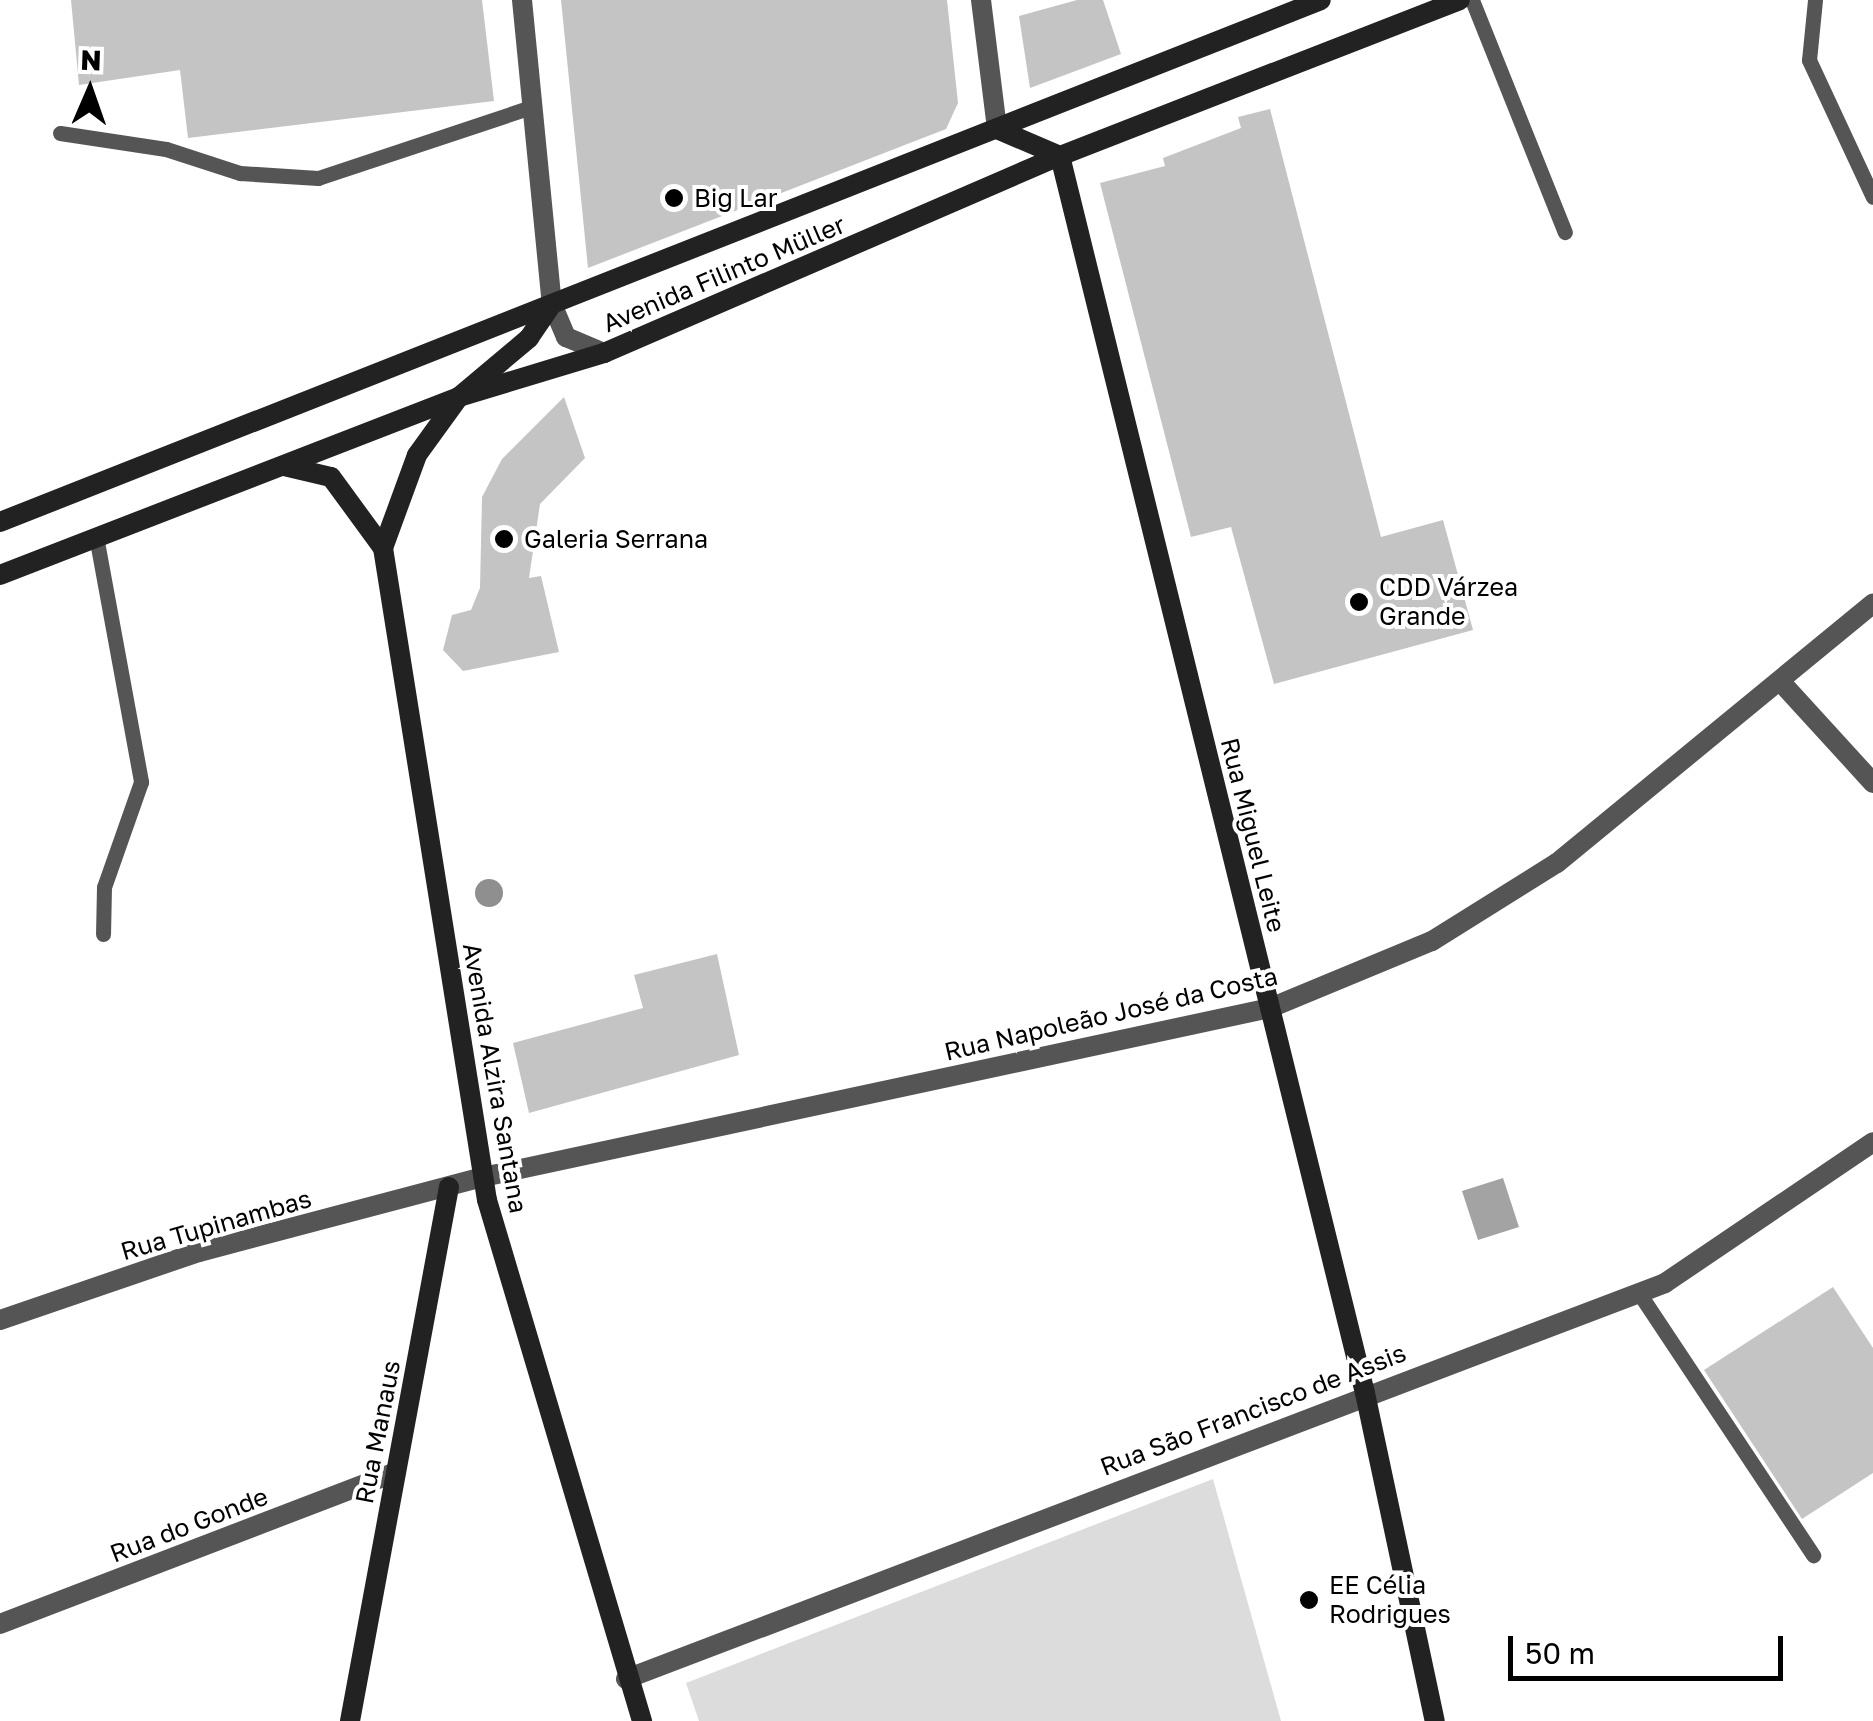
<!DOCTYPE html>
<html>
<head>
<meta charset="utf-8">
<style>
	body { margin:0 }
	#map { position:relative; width:1873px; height:1721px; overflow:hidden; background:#fff; font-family:"Golos Text",sans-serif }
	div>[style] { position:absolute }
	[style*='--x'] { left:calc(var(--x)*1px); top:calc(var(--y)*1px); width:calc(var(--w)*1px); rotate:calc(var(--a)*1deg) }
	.green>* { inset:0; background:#dcdcdc }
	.water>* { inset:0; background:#a3a3a3 }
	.building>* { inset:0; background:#c4c4c4 }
	.lane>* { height:15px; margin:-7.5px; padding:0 7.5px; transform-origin:7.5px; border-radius:7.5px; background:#555 }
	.street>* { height:20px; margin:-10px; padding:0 10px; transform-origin:10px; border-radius:10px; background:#555 }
	.secondary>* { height:20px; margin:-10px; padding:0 10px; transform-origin:10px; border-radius:10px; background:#222 }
	.trees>* { width:28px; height:28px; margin:-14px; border-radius:50%; background:#8f8f8f }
	.dots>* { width:28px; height:28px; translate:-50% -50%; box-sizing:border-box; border:5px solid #fff; border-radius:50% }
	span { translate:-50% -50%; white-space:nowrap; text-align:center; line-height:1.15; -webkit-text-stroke:8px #fff; paint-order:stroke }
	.poi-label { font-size:25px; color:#000 }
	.left { translate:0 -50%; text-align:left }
	.street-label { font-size:25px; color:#000 }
	.north { position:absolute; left:40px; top:40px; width:100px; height:100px; -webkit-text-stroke:8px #fff; paint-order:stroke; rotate:2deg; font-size:28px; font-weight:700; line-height:40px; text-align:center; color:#000 }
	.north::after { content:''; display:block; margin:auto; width:35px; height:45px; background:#000; clip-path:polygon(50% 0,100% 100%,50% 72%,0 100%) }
	.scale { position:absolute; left:1508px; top:1636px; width:275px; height:45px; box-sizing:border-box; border:5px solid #000; border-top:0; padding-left:12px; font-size:30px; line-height:35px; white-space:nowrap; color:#000; -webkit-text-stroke:8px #fff; paint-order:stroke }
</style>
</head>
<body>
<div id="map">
	<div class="green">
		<i style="clip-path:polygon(1213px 1479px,1281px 1721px,699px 1721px,686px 1683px)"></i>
	</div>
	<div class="water">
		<i style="clip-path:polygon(1503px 1178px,1519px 1227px,1478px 1240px,1462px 1191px)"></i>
	</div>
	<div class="building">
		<i style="clip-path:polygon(71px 0,482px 0,494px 101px,188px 138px,180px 70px,79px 85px)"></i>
		<i style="clip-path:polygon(561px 0,947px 0,958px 103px,946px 129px,588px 268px)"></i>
		<i style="clip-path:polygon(1077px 0,1103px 0,1121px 54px,1030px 88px,1019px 16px)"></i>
		<i style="clip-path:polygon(1270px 109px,1381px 537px,1443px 520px,1473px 630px,1274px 684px,1231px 527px,1191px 537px,1100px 183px,1165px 166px,1163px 158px,1241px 128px,1238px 117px)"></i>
		<i style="clip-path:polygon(564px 397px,585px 458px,540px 504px,529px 578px,541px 576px,559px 652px,463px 671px,443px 650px,452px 615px,471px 610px,480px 588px,482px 497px,502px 459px)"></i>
		<i style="clip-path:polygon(717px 954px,739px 1055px,529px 1113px,513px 1043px,643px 1008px,634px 975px)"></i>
		<i style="clip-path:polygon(1833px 1287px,1873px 1348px,1873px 1473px,1802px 1519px,1704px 1370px)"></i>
	</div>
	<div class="lane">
		<i style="--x:1472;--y:0;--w:250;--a:68.2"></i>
		<i style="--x:1815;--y:0;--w:60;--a:95.7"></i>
		<i style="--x:1809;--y:60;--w:151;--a:65"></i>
		<i style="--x:60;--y:133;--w:107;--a:8.6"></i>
		<i style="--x:166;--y:149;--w:78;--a:18"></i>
		<i style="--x:240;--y:173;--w:78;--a:3.7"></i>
		<i style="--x:318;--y:178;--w:225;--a:-18.4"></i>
		<i style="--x:96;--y:536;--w:250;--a:79.6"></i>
		<i style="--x:141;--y:782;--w:111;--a:109.4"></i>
		<i style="--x:104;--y:887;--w:47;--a:91.2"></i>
		<i style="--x:1639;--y:1293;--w:315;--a:56.4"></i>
	</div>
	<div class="street">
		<i style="--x:522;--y:0;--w:305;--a:84.4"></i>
		<i style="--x:552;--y:304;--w:36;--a:67"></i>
		<i style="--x:566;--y:337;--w:41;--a:22.8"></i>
		<i style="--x:981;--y:0;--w:130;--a:82.9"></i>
		<i style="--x:1780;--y:681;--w:138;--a:47.6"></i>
		<i style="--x:0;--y:1320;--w:210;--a:-18.9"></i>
		<i style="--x:199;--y:1252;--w:294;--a:-14.8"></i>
		<i style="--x:483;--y:1177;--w:805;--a:-12.12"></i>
		<i style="--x:1270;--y:1008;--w:175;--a:-22.5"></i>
		<i style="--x:1432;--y:941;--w:147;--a:-32"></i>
		<i style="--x:1557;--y:863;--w:409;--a:-39.4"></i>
		<i style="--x:0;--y:1624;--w:424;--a:-21"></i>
		<i style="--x:626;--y:1679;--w:1112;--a:-20.86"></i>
		<i style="--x:1665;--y:1283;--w:251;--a:-34.1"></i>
	</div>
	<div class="secondary">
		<i style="--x:997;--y:129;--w:69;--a:23.2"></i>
		<i style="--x:1060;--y:156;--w:1274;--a:76.15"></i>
		<i style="--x:1365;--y:1393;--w:335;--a:78"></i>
		<i style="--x:284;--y:466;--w:48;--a:13.2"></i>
		<i style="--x:331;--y:477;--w:88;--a:53.8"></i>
		<i style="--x:383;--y:548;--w:660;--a:80.94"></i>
		<i style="--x:487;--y:1200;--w:544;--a:73.43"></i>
		<i style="--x:0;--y:522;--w:1420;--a:-21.56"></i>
		<i style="--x:383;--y:548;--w:99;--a:-69.9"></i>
		<i style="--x:417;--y:455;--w:72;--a:-54.1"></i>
		<i style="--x:459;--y:397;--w:92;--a:-40.1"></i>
		<i style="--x:529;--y:338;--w:41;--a:-55.9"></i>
		<i style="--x:0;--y:575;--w:492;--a:-21.2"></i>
		<i style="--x:459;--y:397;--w:152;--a:-16.9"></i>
		<i style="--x:604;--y:353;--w:497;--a:-23.4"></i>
		<i style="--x:1060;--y:156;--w:429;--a:-21.3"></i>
		<i style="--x:350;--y:1721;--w:543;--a:-79.5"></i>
	</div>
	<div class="trees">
		<i style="left:489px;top:893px"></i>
	</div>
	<div class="dots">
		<i style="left:674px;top:198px;background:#000"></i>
		<i style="left:504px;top:539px;background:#000"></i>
		<i style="left:1359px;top:602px;background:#000"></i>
		<i style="left:1309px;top:1600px;background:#000"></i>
	</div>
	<div class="poi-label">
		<span class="left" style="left:694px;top:198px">Big Lar</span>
		<span class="left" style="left:524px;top:539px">Galeria Serrana</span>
		<span class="left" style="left:1379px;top:602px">CDD Várzea<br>Grande</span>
		<span class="left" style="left:1329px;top:1600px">EE Célia<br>Rodrigues</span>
	</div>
	<div class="street-label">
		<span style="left:724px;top:274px;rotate:-23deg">Avenida Filinto Müller</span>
		<span style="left:1253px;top:835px;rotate:76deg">Rua Miguel Leite</span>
		<span style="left:1111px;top:1014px;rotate:-13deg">Rua Napoleão José da Costa</span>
		<span style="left:495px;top:1078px;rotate:80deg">Avenida Alzira Santana</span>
		<span style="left:216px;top:1225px;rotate:-16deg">Rua Tupinambas</span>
		<span style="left:1253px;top:1410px;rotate:-21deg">Rua São Francisco de Assis</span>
		<span style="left:378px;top:1432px;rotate:-79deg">Rua Manaus</span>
		<span style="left:189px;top:1525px;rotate:-21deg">Rua do Gonde</span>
	</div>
	<div class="north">N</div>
	<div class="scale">50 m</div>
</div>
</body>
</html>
